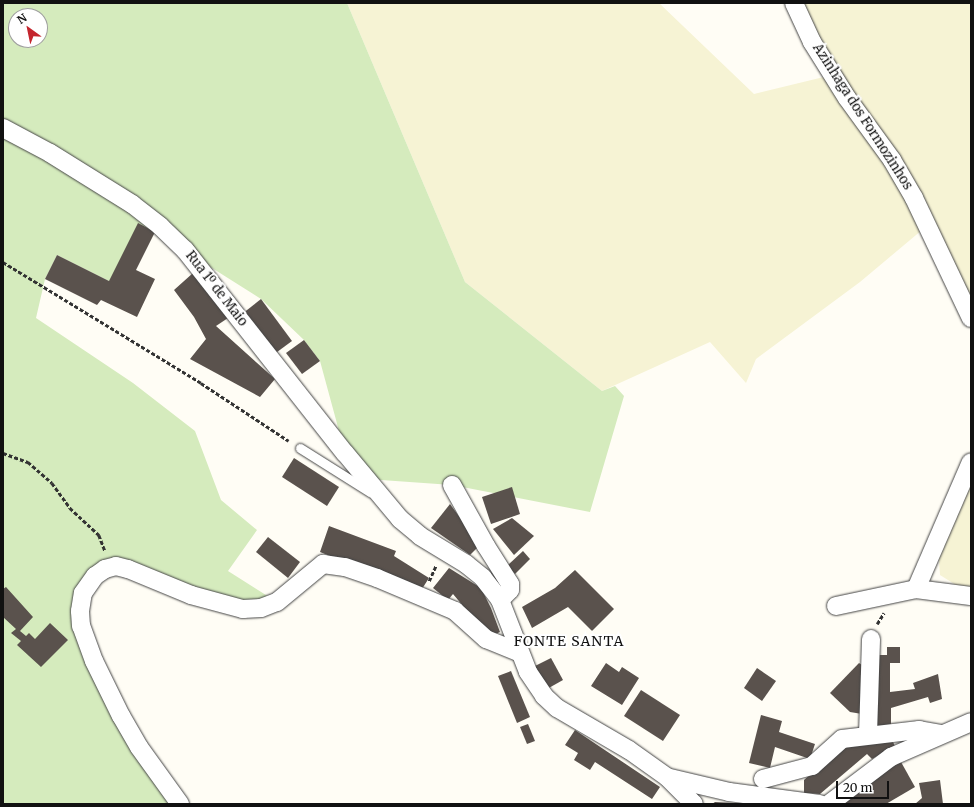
<!DOCTYPE html>
<html>
<head>
<meta charset="utf-8">
<style>
	body { margin:0 }
	#map { position:relative; width:974px; height:807px; overflow:hidden; background:#fffdf5; font-family:Merriweather,serif }
	div>[style] { position:absolute }
	[style*='--x'] { left:calc(var(--x)*1px); top:calc(var(--y)*1px); width:calc(var(--w)*1px); rotate:calc(var(--a)*1deg) }
	.farmland>* { inset:0; background:#f6f3d4 }
	.green>* { inset:0; background:#d5ebbd }
	.building>* { inset:0; background:#5a524d }
	.path>* { height:2.5px; margin-top:-1.25px; transform-origin:0; background:repeating-linear-gradient(90deg,#333 0 4px,transparent 0 6px) }
	.roads { filter:drop-shadow(0 0 1px #444) drop-shadow(0 0 1px #444) }
	.lane>* { height:9px; margin:-4.5px; padding:0 4.5px; transform-origin:4.5px; border-radius:4.5px; background:#fff }
	.street>* { height:18px; margin:-9px; padding:0 9px; transform-origin:9px; border-radius:9px; background:#fff }
	span { translate:-50% -50%; white-space:nowrap; text-align:center; line-height:1.15; -webkit-text-stroke:4px #fff; paint-order:stroke }
	.street-label { font-size:13px; color:#111 }
	.neighbourhood-label { font-size:14px; color:#111; letter-spacing:1px }
	.frame { position:absolute; inset:0; border:4px solid #111; pointer-events:none }
	.north { position:absolute; left:8px; top:8px; width:40px; height:40px; box-sizing:border-box; background:#fff; border:1px solid #a0a0a0; border-radius:50%; rotate:327deg; font-size:11px; font-weight:700; line-height:16px; text-align:center; color:#111 }
	.north::after { content:''; display:block; margin:auto; width:14px; height:18px; background:#c4262e; clip-path:polygon(50% 0,100% 100%,50% 72%,0 100%) }
	.scale { position:absolute; left:836px; top:781px; width:53px; height:18px; box-sizing:border-box; border:2px solid #111; border-top:0; padding-left:5px; font-size:12px; line-height:14px; white-space:nowrap; color:#111; -webkit-text-stroke:3px #fff; paint-order:stroke }
</style>
</head>
<body>
<div id="map">
	<div class="farmland">
		<i style="clip-path:polygon(347px 3px,659px 3px,754px 94px,832px 75px,801px 3px,971px 3px,971px 308px,922px 230px,860px 282px,756px 359px,746px 383px,710px 342px,602px 391px,465px 282px)"></i>
		<i style="clip-path:polygon(971px 459px,971px 589px,959px 587px,940px 575px,938px 546px)"></i>
	</div>
	<div class="green">
		<i style="clip-path:polygon(evenodd,3px 3px,347px 3px,465px 282px,602px 391px,615px 386px,624px 396px,590px 512px,452px 485px,367px 479px,345px 453px,320px 361px,304px 340px,261px 299px,155px 232px,109px 281px,57px 255px,45px 279px,36px 318px,133px 383px,195px 431px,221px 500px,257px 530px,228px 571px,277px 602px,261px 608px,143px 576px,100px 573px,81px 626px,180px 804px,3px 804px,3px 3px,16px 16px,40px 16px,40px 40px,16px 40px,16px 16px)"></i>
	</div>
	<div class="building">
		<i style="clip-path:polygon(138px 223px,155px 232px,136px 270px,155px 279px,137px 317px,101px 300px,97px 305px,45px 279px,57px 255px,109px 281px)"></i>
		<i style="clip-path:polygon(193px 273px,228px 318px,216px 326px,275px 379px,260px 397px,190px 359px,206px 339px,194px 317px,174px 290px)"></i>
		<i style="clip-path:polygon(261px 299px,292px 341px,273px 355px,242px 314px)"></i>
		<i style="clip-path:polygon(304px 340px,320px 361px,302px 374px,286px 353px)"></i>
		<i style="clip-path:polygon(294px 458px,339px 487px,327px 506px,282px 477px)"></i>
		<i style="clip-path:polygon(512px 487px,520px 514px,491px 524px,482px 497px)"></i>
		<i style="clip-path:polygon(450px 504px,480px 545px,470px 555px,431px 528px)"></i>
		<i style="clip-path:polygon(512px 518px,534px 536px,514px 555px,493px 529px)"></i>
		<i style="clip-path:polygon(329px 526px,396px 551px,394px 556px,429px 578px,420px 592px,320px 552px)"></i>
		<i style="clip-path:polygon(268px 537px,300px 562px,288px 578px,256px 552px)"></i>
		<i style="clip-path:polygon(523px 551px,530px 559px,515px 574px,507px 566px)"></i>
		<i style="clip-path:polygon(449px 568px,481px 588px,491px 608px,500px 632px,489px 637px,453px 594px,448px 600px,433px 588px)"></i>
		<i style="clip-path:polygon(575px 570px,614px 609px,592px 631px,568px 607px,532px 628px,522px 607px,555px 588px)"></i>
		<i style="clip-path:polygon(6px 587px,33px 617px,20px 631px,26px 636px,29px 633px,35px 639px,50px 623px,68px 640px,41px 667px,17px 645px,21px 641px,11px 633px,16px 629px,3px 617px,3px 589px)"></i>
		<i style="clip-path:polygon(887px 647px,900px 647px,900px 663px,890px 663px,890px 692px,915px 689px,913px 683px,938px 674px,942px 699px,930px 703px,928px 697px,891px 708px,891px 728px,872px 728px,874px 655px,887px 655px)"></i>
		<i style="clip-path:polygon(551px 658px,563px 680px,547px 689px,535px 666px)"></i>
		<i style="clip-path:polygon(606px 663px,619px 672px,622px 667px,639px 678px,622px 705px,591px 686px)"></i>
		<i style="clip-path:polygon(859px 663px,868px 669px,862px 714px,850px 712px,830px 693px)"></i>
		<i style="clip-path:polygon(757px 668px,776px 681px,762px 701px,744px 688px)"></i>
		<i style="clip-path:polygon(511px 671px,530px 717px,517px 723px,498px 676px)"></i>
		<i style="clip-path:polygon(641px 690px,680px 715px,663px 741px,624px 716px)"></i>
		<i style="clip-path:polygon(761px 715px,782px 721px,779px 732px,815px 744px,810px 759px,775px 747px,770px 768px,749px 763px)"></i>
		<i style="clip-path:polygon(528px 724px,535px 741px,527px 744px,520px 727px)"></i>
		<i style="clip-path:polygon(575px 730px,660px 787px,652px 799px,595px 762px,590px 770px,574px 760px,578px 753px,565px 745px)"></i>
		<i style="clip-path:polygon(891px 738px,895px 746px,872px 759px,867px 754px,820px 794px,804px 793px,804px 780px,845px 743px)"></i>
		<i style="clip-path:polygon(901px 762px,915px 787px,886px 804px,842px 804px,884px 772px)"></i>
		<i style="clip-path:polygon(940px 780px,943px 804px,915px 804px,922px 798px,919px 783px)"></i>
		<i style="clip-path:polygon(715px 802px,734px 803px,734px 804px,712px 804px)"></i>
	</div>
	<div class="path">
		<i style="--x:3;--y:262;--w:232;--a:31.4"></i>
		<i style="--x:201;--y:383;--w:105;--a:33.4"></i>
		<i style="--x:3;--y:453;--w:27;--a:20"></i>
		<i style="--x:28;--y:462;--w:32;--a:41"></i>
		<i style="--x:52;--y:483;--w:31;--a:54"></i>
		<i style="--x:70;--y:508;--w:40;--a:43"></i>
		<i style="--x:99;--y:535;--w:17;--a:69"></i>
		<i style="--x:429;--y:581;--w:17;--a:-66"></i>
		<i style="--x:877;--y:624;--w:13;--a:-58"></i>
	</div>
	<div class="roads">
		<div class="lane">
			<i style="--x:300;--y:448;--w:83;--a:32.2"></i>
		</div>
		<div class="street">
			<i style="--x:794;--y:3;--w:43;--a:65.2"></i>
			<i style="--x:812;--y:42;--w:66;--a:58"></i>
			<i style="--x:847;--y:98;--w:77;--a:54"></i>
			<i style="--x:892;--y:160;--w:44;--a:59.9"></i>
			<i style="--x:914;--y:198;--w:133;--a:64.6"></i>
			<i style="--x:3;--y:128;--w:53;--a:28"></i>
			<i style="--x:50;--y:153;--w:97;--a:31.9"></i>
			<i style="--x:132;--y:204;--w:36;--a:38"></i>
			<i style="--x:160;--y:226;--w:35;--a:44"></i>
			<i style="--x:185;--y:250;--w:258;--a:51.8"></i>
			<i style="--x:345;--y:453;--w:86;--a:50.2"></i>
			<i style="--x:400;--y:519;--w:26;--a:40"></i>
			<i style="--x:420;--y:536;--w:54;--a:31.3"></i>
			<i style="--x:466;--y:564;--w:22;--a:39"></i>
			<i style="--x:483;--y:578;--w:28;--a:52"></i>
			<i style="--x:500;--y:600;--w:77;--a:68.7"></i>
			<i style="--x:528;--y:672;--w:29;--a:56"></i>
			<i style="--x:544;--y:696;--w:18;--a:43"></i>
			<i style="--x:557;--y:708;--w:83;--a:30.3"></i>
			<i style="--x:629;--y:750;--w:47;--a:35.4"></i>
			<i style="--x:667;--y:777;--w:38;--a:45"></i>
			<i style="--x:452;--y:485;--w:70;--a:60.9"></i>
			<i style="--x:486;--y:546;--w:45;--a:57.7"></i>
			<i style="--x:510;--y:584;--w:6;--a:90"></i>
			<i style="--x:510;--y:590;--w:14;--a:135"></i>
			<i style="--x:916;--y:589;--w:138;--a:-66.6"></i>
			<i style="--x:836;--y:606;--w:82;--a:-12"></i>
			<i style="--x:916;--y:589;--w:55;--a:7.3"></i>
			<i style="--x:868;--y:735;--w:96;--a:-88.2"></i>
			<i style="--x:670;--y:778;--w:61;--a:13.3"></i>
			<i style="--x:729;--y:792;--w:91;--a:7.6"></i>
			<i style="--x:763;--y:779;--w:51;--a:-14.9"></i>
			<i style="--x:812;--y:766;--w:40;--a:-42"></i>
			<i style="--x:842;--y:739;--w:78;--a:-6.7"></i>
			<i style="--x:919;--y:730;--w:23;--a:10"></i>
			<i style="--x:180;--y:804;--w:70;--a:-125.7"></i>
			<i style="--x:139;--y:747;--w:36;--a:-120"></i>
			<i style="--x:121;--y:716;--w:61;--a:-116.1"></i>
			<i style="--x:94;--y:661;--w:37;--a:-110"></i>
			<i style="--x:81;--y:626;--w:15;--a:-94"></i>
			<i style="--x:80;--y:611;--w:18;--a:-81"></i>
			<i style="--x:83;--y:593;--w:21;--a:-55"></i>
			<i style="--x:95;--y:576;--w:12;--a:-35"></i>
			<i style="--x:105;--y:569;--w:11;--a:-15"></i>
			<i style="--x:116;--y:566;--w:12;--a:14"></i>
			<i style="--x:128;--y:569;--w:68;--a:22.4"></i>
			<i style="--x:191;--y:595;--w:54;--a:15.1"></i>
			<i style="--x:243;--y:609;--w:18;--a:-3"></i>
			<i style="--x:261;--y:608;--w:17;--a:-21"></i>
			<i style="--x:277;--y:602;--w:60;--a:-39.6"></i>
			<i style="--x:323;--y:564;--w:22;--a:8"></i>
			<i style="--x:345;--y:567;--w:34;--a:19"></i>
			<i style="--x:377;--y:578;--w:85;--a:22.9"></i>
			<i style="--x:455;--y:611;--w:42;--a:42.1"></i>
			<i style="--x:486;--y:639;--w:35;--a:22"></i>
			<i style="--x:829;--y:804;--w:78;--a:-37.2"></i>
			<i style="--x:891;--y:757;--w:87;--a:-23.6"></i>
		</div>
	</div>
	<div class="street-label">
		<span style="left:862px;top:117px;rotate:57deg">Azinhaga dos Formozinhos</span>
		<span style="left:216px;top:289px;rotate:52deg">Rua 1º de Maio</span>
	</div>
	<div class="neighbourhood-label">
		<span style="left:569px;top:641px">FONTE SANTA</span>
	</div>
	<div class="frame"></div>
	<div class="north">N</div>
	<div class="scale">20 m</div>
</div>
</body>
</html>
